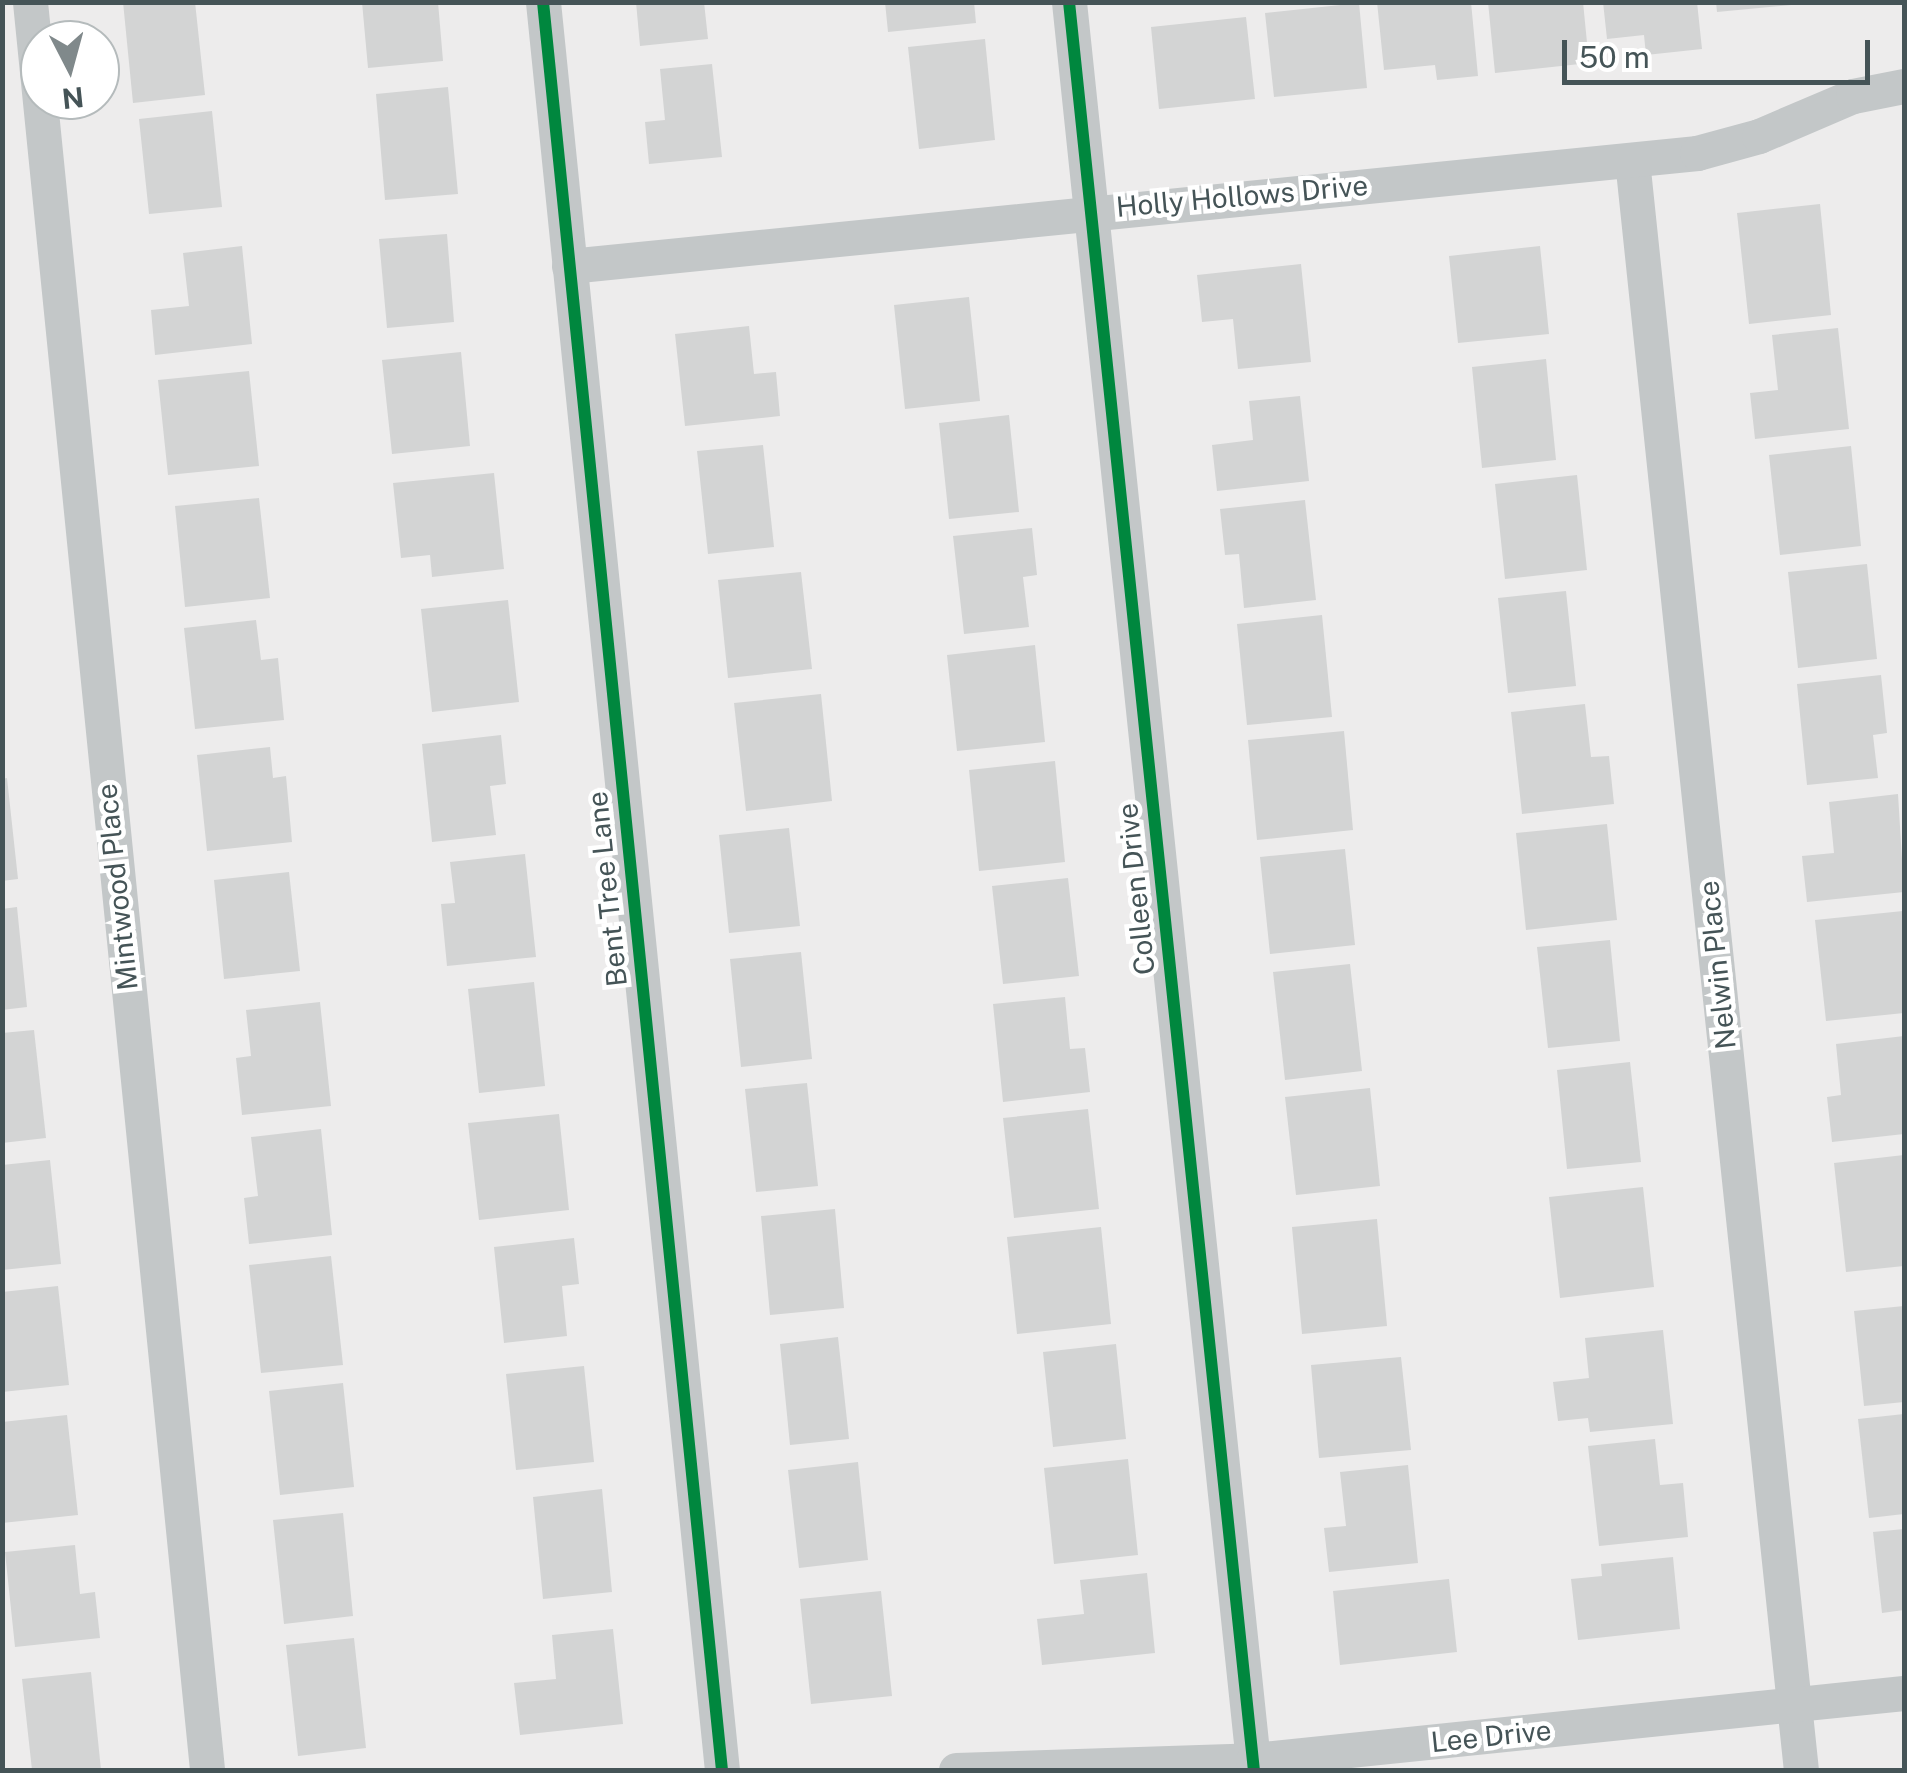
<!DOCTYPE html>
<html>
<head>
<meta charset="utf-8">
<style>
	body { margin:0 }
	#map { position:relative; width:1907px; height:1773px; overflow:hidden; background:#edecec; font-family:"Public Sans",sans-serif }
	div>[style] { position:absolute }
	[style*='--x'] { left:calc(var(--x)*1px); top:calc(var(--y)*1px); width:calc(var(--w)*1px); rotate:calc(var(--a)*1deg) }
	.building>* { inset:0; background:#d3d4d4 }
	.street>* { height:35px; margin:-17.5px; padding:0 17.5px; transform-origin:17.5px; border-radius:17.5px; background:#c3c7c8 }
	.cycleway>* { height:12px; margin:-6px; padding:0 6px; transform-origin:6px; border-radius:6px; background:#00873e }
	span { translate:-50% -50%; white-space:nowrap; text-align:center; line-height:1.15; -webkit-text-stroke:9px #fff; paint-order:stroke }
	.street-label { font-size:28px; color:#455457 }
	.frame { position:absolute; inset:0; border:5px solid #455457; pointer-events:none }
	.north { position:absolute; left:20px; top:20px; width:100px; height:100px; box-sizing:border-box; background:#fff; border:2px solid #b5bbbc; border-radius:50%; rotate:174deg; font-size:28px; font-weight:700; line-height:40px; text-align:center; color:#455457 }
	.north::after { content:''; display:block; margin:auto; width:35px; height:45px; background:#80898b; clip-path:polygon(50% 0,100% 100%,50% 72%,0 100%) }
	.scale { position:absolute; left:1562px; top:40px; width:308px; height:45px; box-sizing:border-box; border:5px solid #455457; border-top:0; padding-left:12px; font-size:30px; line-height:35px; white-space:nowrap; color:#455457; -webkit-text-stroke:8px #fff; paint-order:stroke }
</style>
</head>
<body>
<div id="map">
	<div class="building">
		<i style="clip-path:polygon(123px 2px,195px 2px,205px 95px,133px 103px)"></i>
		<i style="clip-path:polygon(362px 2px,438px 2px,443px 61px,368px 68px)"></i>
		<i style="clip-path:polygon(636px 2px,704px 2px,708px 39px,640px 46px)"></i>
		<i style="clip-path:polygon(885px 2px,974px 2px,976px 23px,888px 32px)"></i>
		<i style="clip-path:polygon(1377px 2px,1471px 2px,1478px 76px,1437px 80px,1435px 65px,1384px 70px)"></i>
		<i style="clip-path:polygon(1488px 2px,1583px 2px,1589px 63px,1495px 73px)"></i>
		<i style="clip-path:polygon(1603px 2px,1697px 2px,1702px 49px,1646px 55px,1644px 35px,1607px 39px)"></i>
		<i style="clip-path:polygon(1716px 2px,1791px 2px,1791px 5px,1717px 12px)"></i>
		<i style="clip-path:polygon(1359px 3px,1367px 88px,1274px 97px,1265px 13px)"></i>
		<i style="clip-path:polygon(1246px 17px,1255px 99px,1159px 109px,1151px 27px)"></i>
		<i style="clip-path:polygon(985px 39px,995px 140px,919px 149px,908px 47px)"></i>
		<i style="clip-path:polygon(712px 64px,722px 157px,649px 164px,645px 122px,665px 120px,660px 69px)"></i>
		<i style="clip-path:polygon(448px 87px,458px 194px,385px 200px,376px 94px)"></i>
		<i style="clip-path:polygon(212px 111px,222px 207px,149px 214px,139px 119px)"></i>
		<i style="clip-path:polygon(1820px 204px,1831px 315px,1749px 324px,1737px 213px)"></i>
		<i style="clip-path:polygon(447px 234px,454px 322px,387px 328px,379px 239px)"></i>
		<i style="clip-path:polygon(242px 246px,252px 344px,155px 355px,151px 310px,189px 306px,183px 253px)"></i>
		<i style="clip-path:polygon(1540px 246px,1549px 334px,1458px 343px,1449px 256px)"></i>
		<i style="clip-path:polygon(1301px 264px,1311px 362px,1238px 369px,1233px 319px,1202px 322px,1197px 275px)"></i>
		<i style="clip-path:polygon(969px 297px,980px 401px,905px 409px,894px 305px)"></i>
		<i style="clip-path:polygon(749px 326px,754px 374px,776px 372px,780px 416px,685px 426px,675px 334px)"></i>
		<i style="clip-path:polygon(1838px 328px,1849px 429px,1755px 439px,1750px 393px,1778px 390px,1772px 335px)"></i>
		<i style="clip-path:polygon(461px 352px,470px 446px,392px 454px,382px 360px)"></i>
		<i style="clip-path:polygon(1546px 359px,1556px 460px,1482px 468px,1472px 367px)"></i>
		<i style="clip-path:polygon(249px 371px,259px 466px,168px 475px,158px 380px)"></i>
		<i style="clip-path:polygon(1300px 396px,1309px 481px,1217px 491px,1212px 445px,1253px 440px,1249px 401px)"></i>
		<i style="clip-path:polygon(1009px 415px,1019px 512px,949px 519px,939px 423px)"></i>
		<i style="clip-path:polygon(763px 445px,774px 547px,708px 554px,697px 451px)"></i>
		<i style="clip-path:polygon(1851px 446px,1861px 546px,1780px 555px,1769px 455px)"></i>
		<i style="clip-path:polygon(494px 473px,504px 569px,432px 577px,430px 555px,401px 558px,393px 483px)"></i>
		<i style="clip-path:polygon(1577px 475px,1587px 570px,1505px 579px,1495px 484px)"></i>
		<i style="clip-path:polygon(259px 498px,270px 598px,185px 607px,175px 506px)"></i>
		<i style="clip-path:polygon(1305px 500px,1316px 600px,1244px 608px,1239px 554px,1225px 555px,1220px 509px)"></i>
		<i style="clip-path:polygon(1032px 528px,1037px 575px,1023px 577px,1029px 627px,964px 634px,953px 536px)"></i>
		<i style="clip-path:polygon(1867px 564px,1877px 659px,1798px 668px,1788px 572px)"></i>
		<i style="clip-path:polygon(801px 572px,812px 669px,728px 678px,718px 580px)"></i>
		<i style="clip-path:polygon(1566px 591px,1576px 686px,1508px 693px,1498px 598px)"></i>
		<i style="clip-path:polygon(508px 600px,519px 702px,432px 712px,421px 609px)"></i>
		<i style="clip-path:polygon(1322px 615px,1332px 717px,1247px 725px,1237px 624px)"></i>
		<i style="clip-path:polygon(256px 620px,261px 660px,278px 658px,284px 720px,195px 729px,184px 628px)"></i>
		<i style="clip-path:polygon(1035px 645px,1045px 742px,957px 751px,947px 655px)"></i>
		<i style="clip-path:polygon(1881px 675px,1887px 733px,1873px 735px,1878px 778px,1807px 785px,1797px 684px)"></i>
		<i style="clip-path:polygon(821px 694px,832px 801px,746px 811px,734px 703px)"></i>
		<i style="clip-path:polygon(1585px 704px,1591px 757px,1609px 756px,1614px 804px,1522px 814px,1511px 712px)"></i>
		<i style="clip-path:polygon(1344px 731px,1353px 830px,1257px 840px,1248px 740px)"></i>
		<i style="clip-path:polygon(501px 735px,506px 784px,490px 786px,496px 835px,432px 842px,422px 744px)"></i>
		<i style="clip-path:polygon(270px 747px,273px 778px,286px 776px,292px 842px,207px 851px,197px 755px)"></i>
		<i style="clip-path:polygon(1055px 761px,1065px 862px,979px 871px,969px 770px)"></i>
		<i style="clip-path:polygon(7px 778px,18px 879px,2px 881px,2px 779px)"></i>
		<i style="clip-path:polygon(1898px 794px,1904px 892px,1807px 902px,1802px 856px,1834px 853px,1829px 802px)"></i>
		<i style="clip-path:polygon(1607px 824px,1617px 920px,1526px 930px,1516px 833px)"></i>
		<i style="clip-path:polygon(789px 828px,800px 926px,729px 933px,719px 835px)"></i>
		<i style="clip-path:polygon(1345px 849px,1355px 945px,1270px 954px,1260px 857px)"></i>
		<i style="clip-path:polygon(525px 854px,536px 957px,447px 966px,441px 904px,455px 903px,450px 862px)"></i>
		<i style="clip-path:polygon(289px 872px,300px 971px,224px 979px,214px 880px)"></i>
		<i style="clip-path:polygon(1068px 878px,1079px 976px,1003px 984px,992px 886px)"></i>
		<i style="clip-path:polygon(17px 907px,27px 1007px,2px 1010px,2px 909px)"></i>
		<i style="clip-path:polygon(1903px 911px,1904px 1013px,1826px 1021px,1815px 920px)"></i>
		<i style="clip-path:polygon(1610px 940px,1620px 1041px,1548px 1048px,1537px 947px)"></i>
		<i style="clip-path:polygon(801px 952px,812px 1059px,741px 1067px,730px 959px)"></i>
		<i style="clip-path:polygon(1350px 964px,1362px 1071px,1285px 1080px,1273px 972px)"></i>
		<i style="clip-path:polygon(534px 982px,545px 1086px,479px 1093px,468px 989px)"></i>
		<i style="clip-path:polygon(1065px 997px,1070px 1049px,1085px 1048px,1090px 1092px,1003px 1102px,993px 1004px)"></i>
		<i style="clip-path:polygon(320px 1002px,331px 1106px,242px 1115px,236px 1058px,251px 1056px,246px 1010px)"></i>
		<i style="clip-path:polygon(34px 1030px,46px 1138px,2px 1143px,2px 1033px)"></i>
		<i style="clip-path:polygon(1904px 1036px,1904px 1134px,1832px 1142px,1827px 1097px,1841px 1095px,1836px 1044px)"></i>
		<i style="clip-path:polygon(1630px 1062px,1641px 1162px,1567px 1169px,1557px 1070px)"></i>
		<i style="clip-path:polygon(807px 1083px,818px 1186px,756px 1192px,745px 1089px)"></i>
		<i style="clip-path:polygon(1370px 1088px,1380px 1186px,1296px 1195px,1285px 1097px)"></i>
		<i style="clip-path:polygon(1088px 1109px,1099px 1209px,1014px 1218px,1003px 1118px)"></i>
		<i style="clip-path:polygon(559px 1114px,569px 1210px,479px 1220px,468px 1123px)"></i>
		<i style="clip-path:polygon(321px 1129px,332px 1235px,249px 1244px,244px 1198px,258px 1196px,251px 1137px)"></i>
		<i style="clip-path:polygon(1904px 1155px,1904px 1266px,1846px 1272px,1834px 1163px)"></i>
		<i style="clip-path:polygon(50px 1160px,61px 1264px,2px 1270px,2px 1165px)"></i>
		<i style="clip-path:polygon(1643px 1187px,1654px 1287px,1560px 1298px,1549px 1197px)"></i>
		<i style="clip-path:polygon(835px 1209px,844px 1308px,770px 1315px,761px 1216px)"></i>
		<i style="clip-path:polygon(1377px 1219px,1387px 1326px,1302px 1334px,1292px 1227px)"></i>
		<i style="clip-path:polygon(1101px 1227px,1111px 1324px,1017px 1334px,1007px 1237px)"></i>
		<i style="clip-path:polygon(574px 1238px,579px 1284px,562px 1286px,567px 1336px,504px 1343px,494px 1247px)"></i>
		<i style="clip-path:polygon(331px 1256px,343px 1365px,261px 1373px,249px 1265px)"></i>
		<i style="clip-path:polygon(58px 1286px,69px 1385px,2px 1392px,2px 1292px)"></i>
		<i style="clip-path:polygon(1904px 1306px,1904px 1402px,1864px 1406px,1854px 1311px)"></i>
		<i style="clip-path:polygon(1663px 1330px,1673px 1424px,1590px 1432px,1588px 1418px,1558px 1421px,1553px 1382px,1589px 1378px,1585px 1338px)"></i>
		<i style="clip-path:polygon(838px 1337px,849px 1439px,790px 1445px,780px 1344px)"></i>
		<i style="clip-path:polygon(1116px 1344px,1126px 1439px,1053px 1447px,1043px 1352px)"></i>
		<i style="clip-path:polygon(1401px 1357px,1411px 1450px,1319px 1458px,1311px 1365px)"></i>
		<i style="clip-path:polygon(584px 1366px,594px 1462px,516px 1470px,506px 1374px)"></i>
		<i style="clip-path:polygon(343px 1383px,354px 1487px,280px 1495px,269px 1391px)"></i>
		<i style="clip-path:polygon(1904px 1414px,1904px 1514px,1869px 1518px,1858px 1419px)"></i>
		<i style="clip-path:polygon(67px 1415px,78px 1515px,2px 1523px,2px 1422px)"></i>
		<i style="clip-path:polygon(1655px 1439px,1660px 1485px,1683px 1483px,1688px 1537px,1599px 1546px,1588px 1446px)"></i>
		<i style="clip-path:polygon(1128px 1459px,1138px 1555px,1054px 1564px,1044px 1468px)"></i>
		<i style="clip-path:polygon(858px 1462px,868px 1560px,799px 1568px,788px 1470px)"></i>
		<i style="clip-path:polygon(1408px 1465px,1418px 1563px,1329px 1572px,1324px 1528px,1346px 1526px,1340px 1472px)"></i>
		<i style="clip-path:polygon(602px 1489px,612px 1592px,543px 1599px,533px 1497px)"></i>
		<i style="clip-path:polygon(343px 1513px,353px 1616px,284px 1624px,273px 1520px)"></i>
		<i style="clip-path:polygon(1904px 1529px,1904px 1610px,1882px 1613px,1873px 1532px)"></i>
		<i style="clip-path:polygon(75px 1545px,80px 1594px,95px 1592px,100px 1638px,15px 1647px,5px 1552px)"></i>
		<i style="clip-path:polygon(1673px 1557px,1680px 1629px,1578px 1640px,1571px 1579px,1602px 1576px,1601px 1564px)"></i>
		<i style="clip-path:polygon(1147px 1573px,1155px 1653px,1042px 1665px,1037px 1619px,1084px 1614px,1080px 1580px)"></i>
		<i style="clip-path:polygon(1449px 1579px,1457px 1652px,1340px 1665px,1333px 1591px)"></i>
		<i style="clip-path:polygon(881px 1591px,892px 1696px,811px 1704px,800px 1599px)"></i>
		<i style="clip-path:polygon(613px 1629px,623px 1724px,520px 1735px,514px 1683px,556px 1679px,552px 1635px)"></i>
		<i style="clip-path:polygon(354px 1638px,366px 1748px,298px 1756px,286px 1645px)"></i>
		<i style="clip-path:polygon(91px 1672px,101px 1770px,32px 1770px,22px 1679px)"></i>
	</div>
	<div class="street">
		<i style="--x:30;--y:2;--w:1777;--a:84.28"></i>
		<i style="--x:543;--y:2;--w:1777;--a:84.22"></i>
		<i style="--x:1069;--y:2;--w:1778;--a:84.03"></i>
		<i style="--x:1632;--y:160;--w:1619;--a:84.01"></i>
		<i style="--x:569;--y:266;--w:1134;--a:-5.72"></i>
		<i style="--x:1697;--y:153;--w:64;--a:-15.3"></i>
		<i style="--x:1759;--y:136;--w:102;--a:-23.1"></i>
		<i style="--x:1853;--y:96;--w:52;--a:-11.1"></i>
		<i style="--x:956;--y:1770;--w:297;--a:-1.9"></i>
		<i style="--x:1253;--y:1760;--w:654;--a:-5.88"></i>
	</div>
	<div class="cycleway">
		<i style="--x:543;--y:2;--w:1777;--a:84.22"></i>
		<i style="--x:1069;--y:2;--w:1778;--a:84.03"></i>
	</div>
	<div class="street-label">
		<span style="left:1242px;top:196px;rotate:-5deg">Holly Hollows Drive</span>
		<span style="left:117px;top:887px;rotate:-96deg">Mintwood Place</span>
		<span style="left:607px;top:889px;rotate:-96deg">Bent Tree Lane</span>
		<span style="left:1136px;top:889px;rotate:-96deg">Colleen Drive</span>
		<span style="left:1717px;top:965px;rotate:-96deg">Nelwin Place</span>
		<span style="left:1491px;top:1736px;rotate:-6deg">Lee Drive</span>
	</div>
	<div class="frame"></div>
	<div class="north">N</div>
	<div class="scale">50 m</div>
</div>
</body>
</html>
